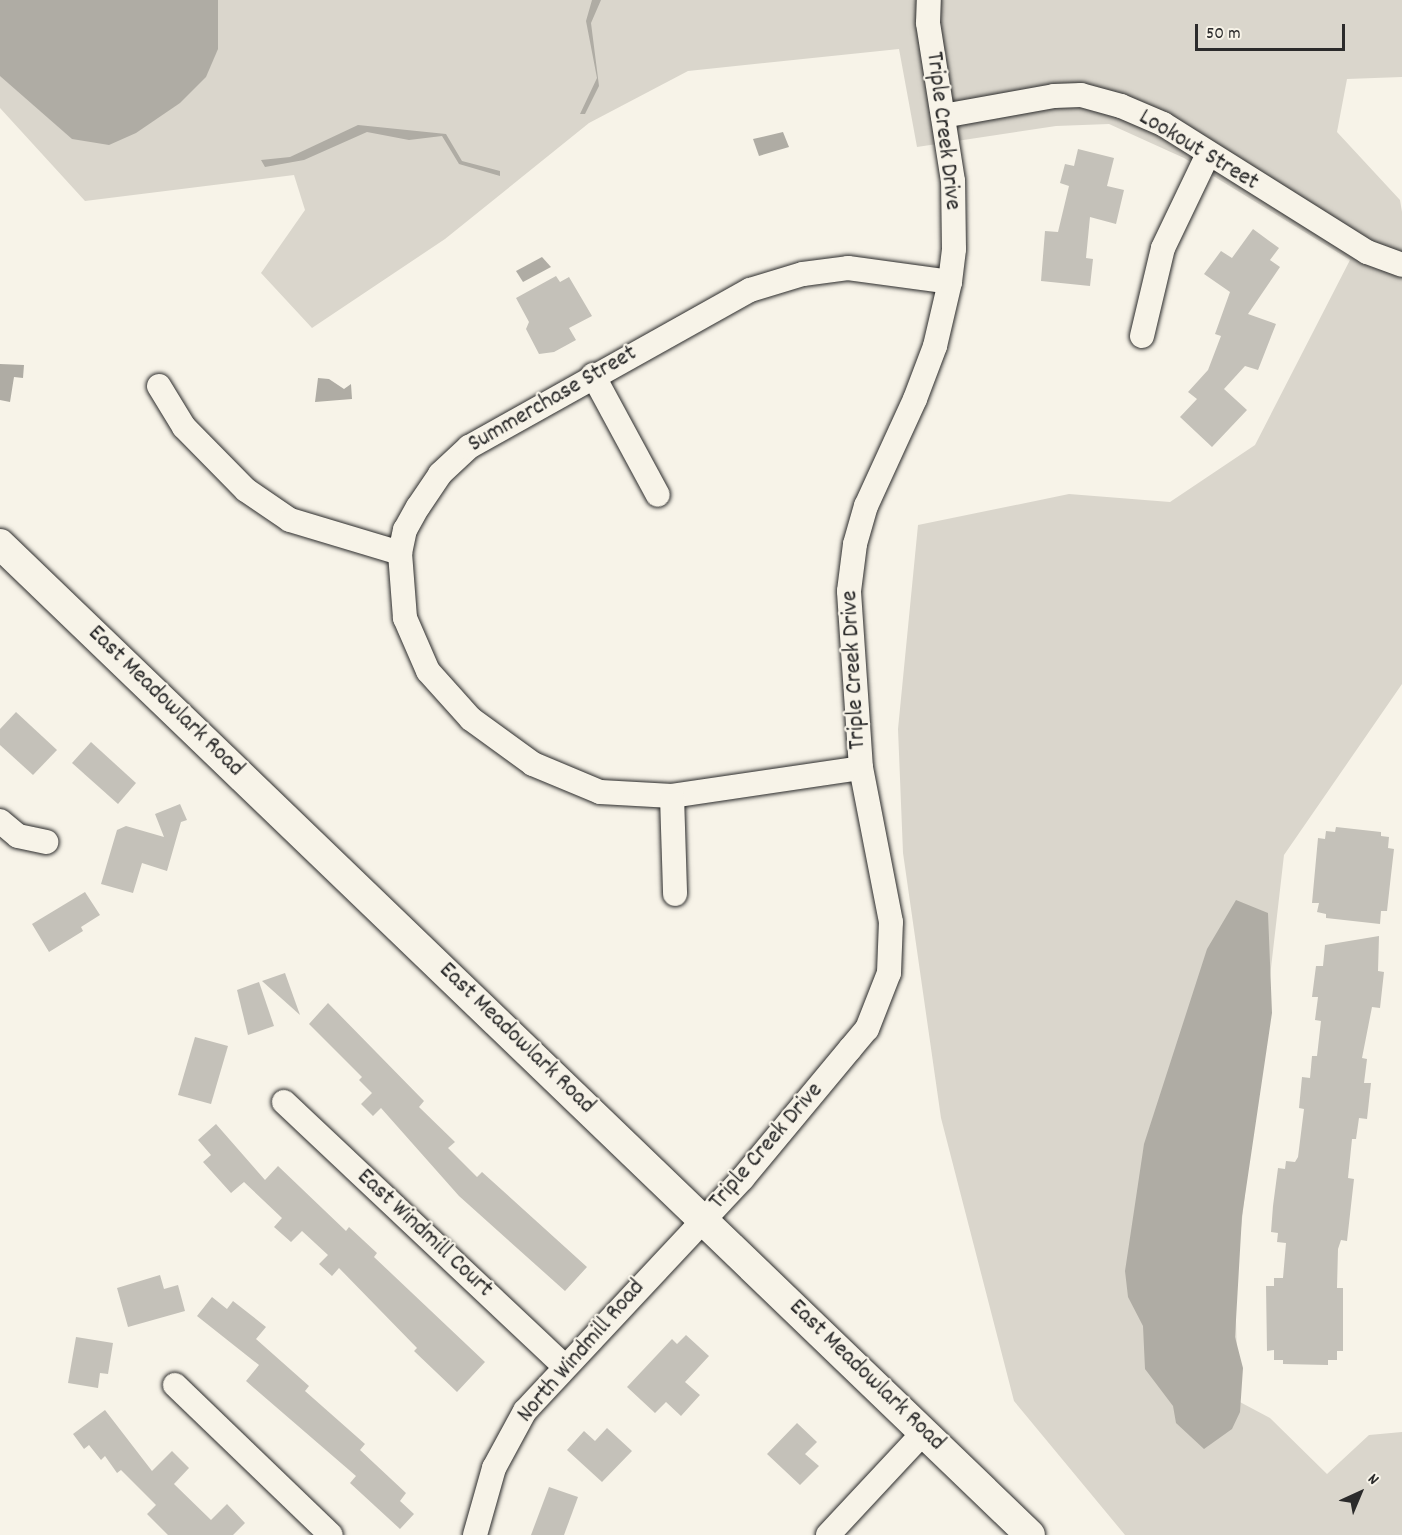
<!DOCTYPE html>
<html>
<head>
<meta charset="utf-8">
<style>
	body { margin:0 }
	#map { position:relative; width:1402px; height:1535px; overflow:hidden; background:#f7f3e8; font-family:Dekko,sans-serif }
	div>[style] { position:absolute }
	[style*='--x'] { left:calc(var(--x)*1px); top:calc(var(--y)*1px); width:calc(var(--w)*1px); rotate:calc(var(--a)*1deg) }
	.green>* { inset:0; background:#dad6cc }
	.water>* { inset:0; background:#afaca4 }
	.building>* { inset:0; background:#c4c1b9 }
	.roads { filter:drop-shadow(0 0 2px #2b2b2b) drop-shadow(0 0 2px #2b2b2b) }
	.minor>* { height:24px; margin:-12px; padding:0 12px; transform-origin:12px; border-radius:12px; background:#f7f3e8 }
	.major>* { height:30px; margin:-15px; padding:0 15px; transform-origin:15px; border-radius:15px; background:#f7f3e8 }
	span { translate:-50% -50%; white-space:nowrap; text-align:center; line-height:1.15; -webkit-text-stroke:4.5px #f7f3e8; paint-order:stroke }
	.street-label { font-size:24px; color:#2b2b2b }
	.north { position:absolute; left:1330px; top:1463px; width:60px; height:60px; -webkit-text-stroke:4px #f7f3e8; paint-order:stroke; rotate:44deg; font-size:16px; font-weight:700; line-height:24px; text-align:center; color:#2b2b2b }
	.north::after { content:''; display:block; margin:auto; width:21px; height:27px; background:#2b2b2b; clip-path:polygon(50% 0,100% 100%,50% 72%,0 100%) }
	.scale { position:absolute; left:1195px; top:24px; width:150px; height:27px; box-sizing:border-box; border:3px solid #2b2b2b; border-top:0; padding-left:8px; font-size:18px; line-height:21px; white-space:nowrap; color:#2b2b2b; -webkit-text-stroke:4px #f7f3e8; paint-order:stroke }
</style>
</head>
<body>
<div id="map">
	<div class="green">
		<i style="clip-path:polygon(0 0,1402px 0,1402px 77px,1347px 79px,1337px 132px,1400px 200px,1402px 212px,1402px 684px,1284px 855px,1235px 1280px,1238px 1401px,1270px 1418px,1327px 1474px,1369px 1435px,1402px 1432px,1402px 1535px,1125px 1535px,1014px 1401px,941px 1118px,903px 853px,898px 729px,918px 525px,1069px 494px,1170px 502px,1255px 445px,1350px 260px,1184px 158px,1109px 124px,1056px 126px,917px 147px,899px 49px,688px 71px,589px 123px,445px 239px,312px 328px,261px 273px,305px 210px,294px 175px,85px 201px,0 108px)"></i>
	</div>
	<div class="water">
		<i style="clip-path:polygon(0 0,218px 0,218px 49px,206px 77px,180px 103px,136px 133px,109px 145px,72px 139px,0 76px)"></i>
		<i style="clip-path:polygon(592px 0,601px 0,591px 23px,599px 86px,585px 114px,580px 114px,597px 78px,586px 21px)"></i>
		<i style="clip-path:polygon(358px 125px,446px 134px,462px 161px,500px 171px,500px 176px,459px 164px,442px 136px,409px 140px,367px 132px,304px 160px,265px 167px,261px 160px,290px 157px)"></i>
		<i style="clip-path:polygon(783px 132px,789px 147px,759px 156px,753px 139px)"></i>
		<i style="clip-path:polygon(542px 257px,551px 267px,523px 282px,516px 271px)"></i>
		<i style="clip-path:polygon(0 364px,24px 365px,23px 378px,14px 377px,10px 402px,0 400px)"></i>
		<i style="clip-path:polygon(318px 378px,329px 379px,344px 389px,351px 384px,352px 399px,315px 402px)"></i>
		<i style="clip-path:polygon(1236px 900px,1268px 913px,1272px 1013px,1242px 1216px,1235px 1337px,1243px 1368px,1240px 1412px,1232px 1429px,1204px 1449px,1176px 1423px,1173px 1406px,1145px 1369px,1143px 1326px,1128px 1297px,1125px 1271px,1144px 1144px,1207px 949px)"></i>
	</div>
	<div class="building">
		<i style="clip-path:polygon(1078px 149px,1114px 158px,1107px 186px,1124px 190px,1116px 224px,1090px 217px,1086px 258px,1093px 259px,1090px 286px,1041px 281px,1045px 231px,1058px 232px,1069px 186px,1060px 183px,1065px 164px,1074px 166px)"></i>
		<i style="clip-path:polygon(1253px 229px,1279px 248px,1270px 260px,1280px 267px,1248px 314px,1276px 324px,1258px 370px,1245px 366px,1224px 389px,1247px 410px,1212px 447px,1180px 417px,1197px 399px,1188px 392px,1208px 370px,1221px 336px,1215px 334px,1230px 292px,1204px 274px,1221px 251px,1232px 258px)"></i>
		<i style="clip-path:polygon(556px 276px,560px 282px,569px 277px,592px 316px,569px 328px,576px 340px,554px 352px,539px 354px,526px 329px,529px 322px,516px 298px)"></i>
		<i style="clip-path:polygon(16px 712px,57px 750px,33px 775px,0 745px,0 729px)"></i>
		<i style="clip-path:polygon(91px 742px,136px 783px,118px 804px,72px 763px)"></i>
		<i style="clip-path:polygon(180px 804px,187px 820px,181px 822px,167px 871px,142px 863px,133px 893px,101px 884px,117px 830px,126px 826px,164px 837px,155px 814px)"></i>
		<i style="clip-path:polygon(1336px 827px,1381px 832px,1381px 836px,1389px 837px,1388px 848px,1394px 849px,1391px 875px,1387px 911px,1381px 911px,1380px 924px,1326px 918px,1326px 914px,1317px 912px,1319px 903px,1312px 903px,1318px 838px,1325px 839px,1326px 831px,1335px 832px)"></i>
		<i style="clip-path:polygon(85px 892px,100px 915px,81px 927px,83px 931px,49px 952px,32px 924px)"></i>
		<i style="clip-path:polygon(1379px 936px,1378px 971px,1384px 972px,1380px 1008px,1372px 1007px,1362px 1058px,1367px 1059px,1364px 1083px,1371px 1083px,1367px 1119px,1359px 1118px,1356px 1139px,1352px 1139px,1348px 1178px,1354px 1179px,1347px 1241px,1341px 1240px,1338px 1249px,1337px 1288px,1343px 1288px,1343px 1351px,1337px 1351px,1337px 1360px,1328px 1360px,1328px 1365px,1283px 1364px,1283px 1360px,1274px 1360px,1274px 1350px,1267px 1351px,1266px 1286px,1274px 1286px,1274px 1278px,1283px 1278px,1286px 1243px,1277px 1242px,1278px 1233px,1271px 1232px,1273px 1206px,1278px 1168px,1285px 1169px,1286px 1161px,1295px 1162px,1298px 1157px,1304px 1109px,1299px 1108px,1302px 1077px,1310px 1078px,1312px 1056px,1317px 1056px,1321px 1021px,1315px 1020px,1318px 997px,1312px 997px,1316px 966px,1323px 966px,1325px 945px)"></i>
		<i style="clip-path:polygon(285px 973px,300px 1015px,262px 981px)"></i>
		<i style="clip-path:polygon(259px 982px,274px 1026px,248px 1035px,237px 990px)"></i>
		<i style="clip-path:polygon(328px 1003px,424px 1101px,419px 1107px,455px 1142px,448px 1148px,477px 1177px,482px 1172px,587px 1267px,565px 1291px,459px 1196px,381px 1108px,373px 1116px,361px 1104px,372px 1093px,359px 1080px,362px 1077px,309px 1024px)"></i>
		<i style="clip-path:polygon(195px 1037px,228px 1046px,211px 1104px,178px 1095px)"></i>
		<i style="clip-path:polygon(216px 1124px,265px 1180px,278px 1166px,346px 1231px,349px 1227px,377px 1253px,374px 1257px,485px 1362px,457px 1392px,414px 1351px,417px 1348px,339px 1268px,332px 1276px,319px 1264px,328px 1255px,302px 1231px,291px 1242px,274px 1227px,282px 1218px,244px 1182px,231px 1193px,203px 1162px,211px 1155px,198px 1140px)"></i>
		<i style="clip-path:polygon(160px 1275px,164px 1289px,178px 1285px,185px 1311px,128px 1327px,117px 1288px)"></i>
		<i style="clip-path:polygon(212px 1297px,227px 1309px,233px 1301px,266px 1327px,256px 1339px,309px 1386px,305px 1391px,365px 1444px,360px 1450px,406px 1493px,400px 1501px,414px 1514px,400px 1529px,350px 1483px,356px 1476px,246px 1381px,259px 1365px,197px 1316px)"></i>
		<i style="clip-path:polygon(686px 1335px,709px 1356px,685px 1382px,700px 1395px,681px 1416px,666px 1402px,655px 1413px,627px 1387px,672px 1339px,677px 1344px)"></i>
		<i style="clip-path:polygon(76px 1337px,113px 1343px,108px 1374px,100px 1373px,98px 1388px,68px 1383px)"></i>
		<i style="clip-path:polygon(105px 1410px,152px 1471px,172px 1451px,189px 1468px,174px 1484px,211px 1520px,227px 1504px,245px 1523px,233px 1535px,168px 1535px,147px 1514px,156px 1505px,121px 1470px,117px 1473px,105px 1456px,101px 1460px,89px 1445px,84px 1449px,73px 1434px)"></i>
		<i style="clip-path:polygon(797px 1423px,817px 1442px,805px 1454px,819px 1466px,800px 1485px,767px 1454px)"></i>
		<i style="clip-path:polygon(607px 1428px,632px 1451px,602px 1482px,567px 1450px,584px 1431px,595px 1441px)"></i>
		<i style="clip-path:polygon(549px 1487px,578px 1497px,564px 1535px,531px 1535px)"></i>
	</div>
	<div class="roads">
		<div class="minor">
			<i style="--x:943;--y:116;--w:113;--a:-10.2"></i>
			<i style="--x:1054;--y:96;--w:27;--a:-2"></i>
			<i style="--x:1081;--y:95;--w:41;--a:15.4"></i>
			<i style="--x:1121;--y:106;--w:46;--a:23.2"></i>
			<i style="--x:1163;--y:124;--w:241;--a:32.1"></i>
			<i style="--x:1367;--y:252;--w:37;--a:20"></i>
			<i style="--x:1142;--y:336;--w:90;--a:-76.6"></i>
			<i style="--x:1163;--y:248;--w:104;--a:-64.4"></i>
			<i style="--x:593;--y:375;--w:136;--a:61.6"></i>
			<i style="--x:159;--y:386;--w:48;--a:58.6"></i>
			<i style="--x:184;--y:427;--w:88;--a:45.5"></i>
			<i style="--x:246;--y:490;--w:53;--a:34.3"></i>
			<i style="--x:290;--y:520;--w:115;--a:16.7"></i>
			<i style="--x:861;--y:768;--w:191;--a:171.6"></i>
			<i style="--x:672;--y:796;--w:72;--a:-176.8"></i>
			<i style="--x:600;--y:792;--w:73;--a:-157.3"></i>
			<i style="--x:533;--y:764;--w:77;--a:-144"></i>
			<i style="--x:471;--y:719;--w:64;--a:-131.9"></i>
			<i style="--x:428;--y:671;--w:58;--a:-113.5"></i>
			<i style="--x:405;--y:618;--w:65;--a:-94.4"></i>
			<i style="--x:400;--y:553;--w:24;--a:-78"></i>
			<i style="--x:405;--y:530;--w:26;--a:-61"></i>
			<i style="--x:418;--y:507;--w:40;--a:-56"></i>
			<i style="--x:440;--y:474;--w:40;--a:-43"></i>
			<i style="--x:469;--y:447;--w:322;--a:-29.2"></i>
			<i style="--x:750;--y:290;--w:55;--a:-16.8"></i>
			<i style="--x:803;--y:274;--w:45;--a:-7.6"></i>
			<i style="--x:848;--y:268;--w:103;--a:7.8"></i>
			<i style="--x:672;--y:796;--w:98;--a:88.2"></i>
			<i style="--x:0;--y:821;--w:23;--a:40"></i>
			<i style="--x:18;--y:836;--w:29;--a:12"></i>
			<i style="--x:284;--y:1102;--w:385;--a:43.3"></i>
			<i style="--x:175;--y:1385;--w:216;--a:43.9"></i>
			<i style="--x:475;--y:1535;--w:70;--a:-74.2"></i>
			<i style="--x:494;--y:1468;--w:65;--a:-61.5"></i>
			<i style="--x:525;--y:1411;--w:318;--a:-46.9"></i>
			<i style="--x:742;--y:1179;--w:169;--a:-50.3"></i>
			<i style="--x:850;--y:1049;--w:26;--a:-50"></i>
			<i style="--x:867;--y:1029;--w:60;--a:-68.6"></i>
			<i style="--x:889;--y:973;--w:51;--a:-87.8"></i>
			<i style="--x:891;--y:922;--w:157;--a:-101"></i>
			<i style="--x:861;--y:768;--w:177;--a:-93.9"></i>
			<i style="--x:849;--y:591;--w:47;--a:-82.7"></i>
			<i style="--x:855;--y:544;--w:40;--a:-74"></i>
			<i style="--x:866;--y:506;--w:118;--a:-65.4"></i>
			<i style="--x:915;--y:399;--w:57;--a:-69.3"></i>
			<i style="--x:935;--y:346;--w:66;--a:-76.8"></i>
			<i style="--x:950;--y:282;--w:33;--a:-83"></i>
			<i style="--x:954;--y:249;--w:68;--a:-90.8"></i>
			<i style="--x:953;--y:181;--w:160;--a:-99"></i>
			<i style="--x:928;--y:23;--w:23;--a:-88"></i>
			<i style="--x:828;--y:1535;--w:141;--a:-47"></i>
		</div>
		<div class="major">
			<i style="--x:0;--y:544;--w:1429;--a:43.89"></i>
		</div>
	</div>
	<div class="street-label">
		<span style="left:942px;top:131px;rotate:83deg">Triple Creek Drive</span>
		<span style="left:1198px;top:151px;rotate:31deg">Lookout Street</span>
		<span style="left:553px;top:400px;rotate:-30deg">Summerchase Street</span>
		<span style="left:855px;top:670px;rotate:-93deg">Triple Creek Drive</span>
		<span style="left:165px;top:702px;rotate:44deg">East Meadowlark Road</span>
		<span style="left:516px;top:1039px;rotate:44deg">East Meadowlark Road</span>
		<span style="left:767px;top:1147px;rotate:-49deg">Triple Creek Drive</span>
		<span style="left:424px;top:1234px;rotate:43deg">East Windmill Court</span>
		<span style="left:582px;top:1352px;rotate:-49deg">North Windmill Road</span>
		<span style="left:866px;top:1376px;rotate:44deg">East Meadowlark Road</span>
	</div>
	<div class="north">N</div>
	<div class="scale">50 m</div>
</div>
</body>
</html>
